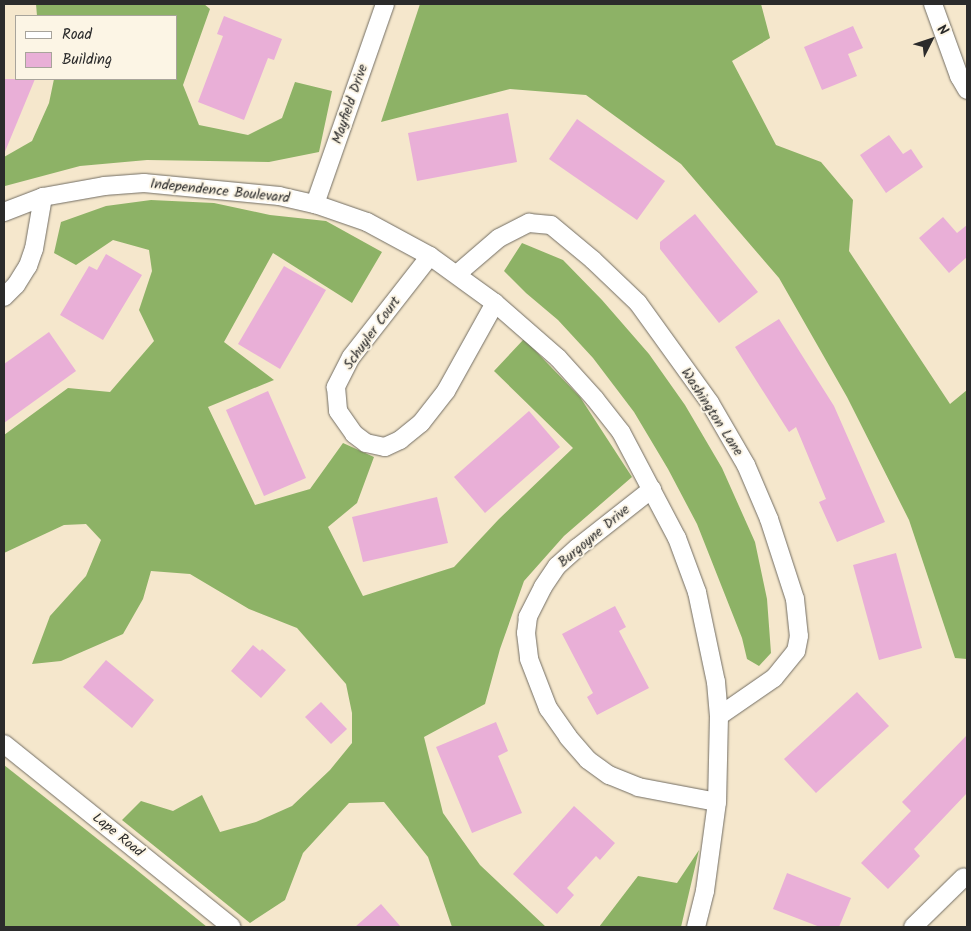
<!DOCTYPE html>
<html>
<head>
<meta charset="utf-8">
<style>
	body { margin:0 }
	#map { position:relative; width:971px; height:931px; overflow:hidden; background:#f5e7cc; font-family:Kalam,sans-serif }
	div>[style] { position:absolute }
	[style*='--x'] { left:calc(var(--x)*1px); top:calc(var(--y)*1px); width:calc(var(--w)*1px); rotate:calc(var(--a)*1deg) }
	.forest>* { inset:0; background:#8db266 }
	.building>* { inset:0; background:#e9afd7 }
	.roads { filter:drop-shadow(0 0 1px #726d63) drop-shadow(0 0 1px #726d63) }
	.minor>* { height:18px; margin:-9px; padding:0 9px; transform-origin:9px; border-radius:9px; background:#fff }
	span { translate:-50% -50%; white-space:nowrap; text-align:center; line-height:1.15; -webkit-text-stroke:4px #fcf5e5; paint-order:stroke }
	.street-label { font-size:14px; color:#2b2b2b }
	.frame { position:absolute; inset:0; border:5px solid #2b2b2b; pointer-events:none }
	.legend { position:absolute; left:15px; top:15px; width:162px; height:65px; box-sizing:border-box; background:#fcf5e5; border:1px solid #a8a49b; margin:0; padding:6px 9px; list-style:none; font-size:15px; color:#2b2b2b }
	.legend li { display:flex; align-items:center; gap:10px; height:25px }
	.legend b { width:25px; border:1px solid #a8a49b }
	.north { position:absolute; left:906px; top:15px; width:50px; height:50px; -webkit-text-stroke:4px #fcf5e5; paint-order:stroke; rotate:49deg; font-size:14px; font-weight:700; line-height:20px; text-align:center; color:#2b2b2b }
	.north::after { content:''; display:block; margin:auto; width:18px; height:22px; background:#2b2b2b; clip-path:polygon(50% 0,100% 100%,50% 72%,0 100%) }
</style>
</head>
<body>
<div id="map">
	<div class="forest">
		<i style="clip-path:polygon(36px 4px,204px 4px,210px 9px,183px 85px,199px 125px,248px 135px,282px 118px,295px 82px,332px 91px,319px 152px,269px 162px,147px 160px,80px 166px,5px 186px,4px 157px,32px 141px,49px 103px,54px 79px,176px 79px,176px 16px,37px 16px)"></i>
		<i style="clip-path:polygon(420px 4px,761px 4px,770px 38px,732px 61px,776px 145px,821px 162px,853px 200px,849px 251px,950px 404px,967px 390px,967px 659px,955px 658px,909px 520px,847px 397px,779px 278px,681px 164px,586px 95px,510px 89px,381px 122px)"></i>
		<i style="clip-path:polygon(151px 200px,214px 203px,270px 215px,326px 221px,382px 252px,352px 303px,273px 253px,224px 342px,274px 380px,208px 407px,255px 505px,310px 489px,343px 443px,374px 457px,357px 503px,328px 527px,363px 596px,454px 567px,499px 519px,573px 448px,494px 371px,524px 339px,580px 397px,632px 477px,564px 536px,524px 581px,500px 649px,485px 704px,424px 737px,443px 813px,480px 865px,546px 927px,452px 927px,428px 857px,384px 802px,349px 803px,303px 853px,285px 900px,250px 923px,122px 820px,141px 801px,173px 811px,202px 795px,220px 832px,256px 822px,292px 806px,330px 770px,352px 743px,352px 713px,346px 684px,297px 628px,249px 609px,190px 574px,151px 571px,143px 599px,123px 634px,61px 661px,32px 664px,50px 616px,86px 576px,101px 540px,86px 524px,64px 525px,4px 553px,4px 435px,68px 388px,110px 392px,154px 341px,139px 310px,152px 271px,149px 250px,113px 240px,76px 265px,54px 253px,61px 222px,106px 206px)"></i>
		<i style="clip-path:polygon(522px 243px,563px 260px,602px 300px,649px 354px,685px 405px,722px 468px,755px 542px,767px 599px,771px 653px,759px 666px,747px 659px,742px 638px,697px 524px,668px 469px,634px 412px,593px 358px,558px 320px,526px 293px,504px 271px)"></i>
		<i style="clip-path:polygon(4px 765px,133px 867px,207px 927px,4px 927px)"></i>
		<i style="clip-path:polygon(699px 850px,681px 927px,599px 927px,638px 876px,677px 883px)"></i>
	</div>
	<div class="building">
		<i style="clip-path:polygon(224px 16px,282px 39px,274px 60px,268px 58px,244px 120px,198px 102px,223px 36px,217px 34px)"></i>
		<i style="clip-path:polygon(853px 26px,863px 48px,848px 54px,857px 76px,822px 90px,804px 47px)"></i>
		<i style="clip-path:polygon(4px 79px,35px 79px,4px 154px)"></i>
		<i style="clip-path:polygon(508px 113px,517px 162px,417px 181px,408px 133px)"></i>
		<i style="clip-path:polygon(577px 119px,665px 181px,637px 220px,549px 159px)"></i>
		<i style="clip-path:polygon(889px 135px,903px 154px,911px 149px,923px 167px,886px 193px,860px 155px)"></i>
		<i style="clip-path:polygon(695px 214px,758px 292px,719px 323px,660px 249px,660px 242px)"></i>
		<i style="clip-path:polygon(943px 217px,957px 233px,967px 225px,967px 257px,949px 273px,919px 238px)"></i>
		<i style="clip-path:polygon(106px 254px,142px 275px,103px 340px,60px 315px,89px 266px,97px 270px)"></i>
		<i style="clip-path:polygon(284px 266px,326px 290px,280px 369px,238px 344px)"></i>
		<i style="clip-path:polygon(779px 319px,834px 406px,885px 522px,837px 542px,819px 502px,826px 499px,796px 427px,789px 432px,735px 347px)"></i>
		<i style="clip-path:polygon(49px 332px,76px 371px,4px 423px,4px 364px)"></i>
		<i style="clip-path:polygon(268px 391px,306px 478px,264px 496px,226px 410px)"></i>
		<i style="clip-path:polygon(529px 411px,560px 447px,485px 513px,454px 477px)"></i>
		<i style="clip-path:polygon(437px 497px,448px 543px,363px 562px,352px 517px)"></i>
		<i style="clip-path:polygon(896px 553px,922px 648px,879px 660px,853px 565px)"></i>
		<i style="clip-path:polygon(615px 606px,626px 627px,619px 631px,649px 688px,597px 715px,587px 697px,593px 693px,562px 634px)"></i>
		<i style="clip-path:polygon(253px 645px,260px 651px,262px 649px,286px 670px,261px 698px,231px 671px)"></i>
		<i style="clip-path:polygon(106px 660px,154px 700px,132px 728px,83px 687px)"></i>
		<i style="clip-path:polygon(857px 692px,889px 726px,816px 793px,784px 759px)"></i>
		<i style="clip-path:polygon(321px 702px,347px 729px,331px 744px,305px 717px)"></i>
		<i style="clip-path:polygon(496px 722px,508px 751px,498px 756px,522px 813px,472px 833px,436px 747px)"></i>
		<i style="clip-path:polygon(967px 735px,967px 793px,914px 849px,920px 856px,888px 889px,861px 863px,911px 811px,902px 802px)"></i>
		<i style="clip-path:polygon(574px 806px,615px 843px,600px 860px,596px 856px,567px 888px,574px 895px,557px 914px,513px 874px)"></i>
		<i style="clip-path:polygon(787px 873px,851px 898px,839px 927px,820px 927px,773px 909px)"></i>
		<i style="clip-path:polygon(381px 904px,401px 927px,355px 927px)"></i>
	</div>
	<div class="roads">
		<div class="minor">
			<i style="--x:933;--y:4;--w:77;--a:70.1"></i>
			<i style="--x:959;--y:76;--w:16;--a:60"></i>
			<i style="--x:315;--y:204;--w:212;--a:-70.7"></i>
			<i style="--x:4;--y:212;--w:42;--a:-21"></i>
			<i style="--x:43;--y:197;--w:62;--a:-10.2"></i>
			<i style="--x:104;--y:186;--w:40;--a:-4.3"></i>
			<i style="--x:144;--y:183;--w:136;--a:5.5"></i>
			<i style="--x:279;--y:196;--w:37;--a:13"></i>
			<i style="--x:315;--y:204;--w:55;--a:19.1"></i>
			<i style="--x:367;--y:222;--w:72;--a:28.4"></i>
			<i style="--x:430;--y:256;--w:80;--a:35.9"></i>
			<i style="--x:495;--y:303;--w:84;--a:41.1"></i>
			<i style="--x:558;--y:358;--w:55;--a:47.9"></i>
			<i style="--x:595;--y:399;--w:42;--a:51.8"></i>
			<i style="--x:621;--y:432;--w:120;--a:62.2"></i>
			<i style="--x:677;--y:538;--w:58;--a:69.7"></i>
			<i style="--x:697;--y:592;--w:92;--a:78.1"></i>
			<i style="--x:716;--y:682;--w:34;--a:85"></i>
			<i style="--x:719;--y:716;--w:86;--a:91.3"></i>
			<i style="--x:717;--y:802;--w:90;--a:97.7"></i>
			<i style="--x:705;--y:891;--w:37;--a:104"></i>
			<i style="--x:430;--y:256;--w:128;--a:128"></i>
			<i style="--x:351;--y:357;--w:34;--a:117"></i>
			<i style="--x:336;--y:387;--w:24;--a:85"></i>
			<i style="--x:338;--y:411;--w:28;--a:55"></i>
			<i style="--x:354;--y:434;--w:15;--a:37"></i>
			<i style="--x:366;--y:443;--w:19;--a:12"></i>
			<i style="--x:385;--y:447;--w:17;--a:-25"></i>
			<i style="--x:400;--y:440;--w:27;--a:-39"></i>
			<i style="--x:421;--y:423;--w:41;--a:-52"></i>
			<i style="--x:446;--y:391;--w:101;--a:-60.9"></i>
			<i style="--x:457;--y:274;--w:55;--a:-40.6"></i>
			<i style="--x:499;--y:238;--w:34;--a:-27"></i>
			<i style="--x:529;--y:223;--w:22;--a:5"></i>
			<i style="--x:551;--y:225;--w:55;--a:39.8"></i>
			<i style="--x:593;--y:260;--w:62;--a:43.7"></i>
			<i style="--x:638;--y:303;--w:123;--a:54.2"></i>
			<i style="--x:710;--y:403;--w:72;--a:59.9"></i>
			<i style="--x:746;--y:465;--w:59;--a:66.9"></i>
			<i style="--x:769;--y:519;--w:84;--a:72"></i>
			<i style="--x:795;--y:599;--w:37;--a:84"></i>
			<i style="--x:799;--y:636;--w:15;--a:101"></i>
			<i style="--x:796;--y:651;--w:35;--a:129"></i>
			<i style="--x:774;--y:678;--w:67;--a:145.4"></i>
			<i style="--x:4;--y:297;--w:17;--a:-45"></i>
			<i style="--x:16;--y:285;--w:22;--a:-58"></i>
			<i style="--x:28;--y:266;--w:18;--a:-71"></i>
			<i style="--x:34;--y:249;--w:53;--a:-80.2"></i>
			<i style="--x:652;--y:489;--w:95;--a:141.8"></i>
			<i style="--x:577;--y:548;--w:27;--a:138"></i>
			<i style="--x:557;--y:566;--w:25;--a:124"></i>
			<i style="--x:543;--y:587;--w:34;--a:117"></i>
			<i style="--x:528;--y:617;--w:16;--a:97"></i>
			<i style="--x:526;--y:633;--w:26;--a:83"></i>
			<i style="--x:529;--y:659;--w:53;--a:68.8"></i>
			<i style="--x:548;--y:708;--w:35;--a:55"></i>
			<i style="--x:568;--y:737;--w:30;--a:49"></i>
			<i style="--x:588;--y:760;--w:26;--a:36"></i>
			<i style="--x:609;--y:775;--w:31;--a:22"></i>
			<i style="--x:638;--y:787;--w:80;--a:10.8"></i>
			<i style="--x:4;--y:744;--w:292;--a:38.8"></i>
			<i style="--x:913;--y:927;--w:71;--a:-44.4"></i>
		</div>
	</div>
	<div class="street-label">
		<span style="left:350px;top:104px;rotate:-71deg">Mayfield Drive</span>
		<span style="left:220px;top:191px;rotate:6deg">Independence Boulevard</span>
		<span style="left:372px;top:333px;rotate:-54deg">Schuyler Court</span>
		<span style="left:712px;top:412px;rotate:57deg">Washington Lane</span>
		<span style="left:594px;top:536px;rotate:-40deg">Burgoyne Drive</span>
		<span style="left:118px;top:835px;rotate:39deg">Lape Road</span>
	</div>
	<div class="frame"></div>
	<ul class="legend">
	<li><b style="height:6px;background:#fff"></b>Road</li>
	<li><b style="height:14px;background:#e9afd7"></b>Building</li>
	</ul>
	<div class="north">N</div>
</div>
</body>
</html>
